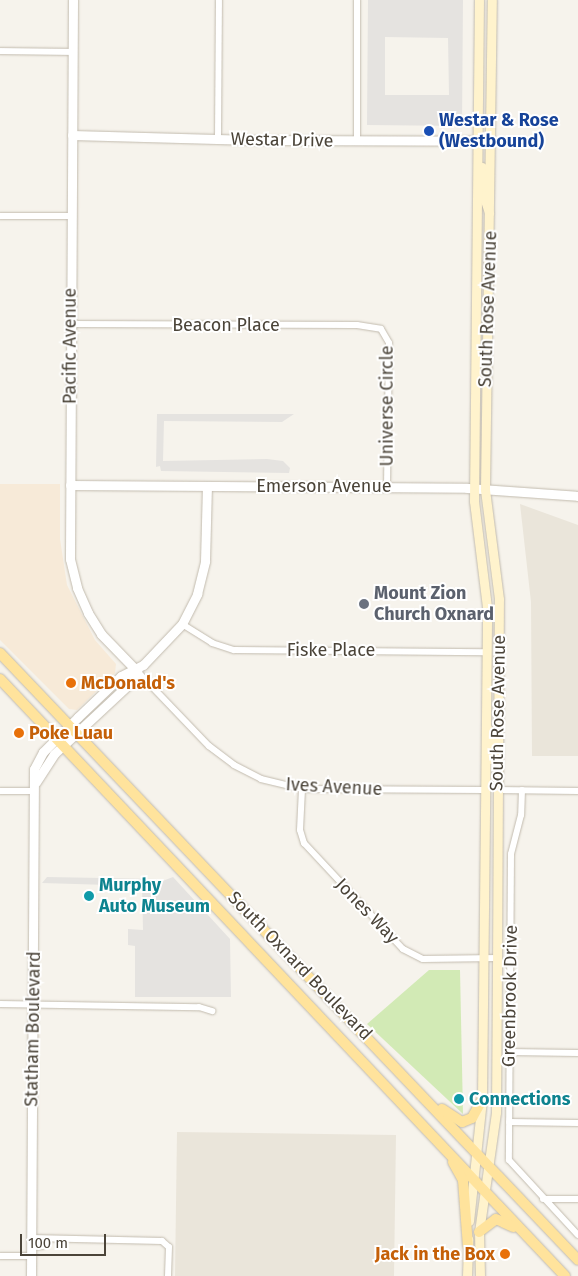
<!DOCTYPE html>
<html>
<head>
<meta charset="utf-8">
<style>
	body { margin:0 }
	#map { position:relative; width:578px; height:1276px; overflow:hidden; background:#f6f3ec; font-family:"Fira Sans",sans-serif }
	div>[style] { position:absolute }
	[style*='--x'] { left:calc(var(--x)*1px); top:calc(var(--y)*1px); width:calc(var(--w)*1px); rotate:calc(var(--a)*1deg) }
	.residential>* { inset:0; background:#eae5da }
	.commercial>* { inset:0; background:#f7ead8 }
	.green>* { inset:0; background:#d2eab5 }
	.parking>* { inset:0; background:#e5e3e0 }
	.roads { filter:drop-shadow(0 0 1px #c2bbae) drop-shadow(0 0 1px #c2bbae) }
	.minor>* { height:6px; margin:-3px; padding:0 3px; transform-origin:3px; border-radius:3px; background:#fff }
	.tertiary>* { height:9px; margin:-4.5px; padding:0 4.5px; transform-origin:4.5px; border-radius:4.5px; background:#fff }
	.secondary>* { height:9px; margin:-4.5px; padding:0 4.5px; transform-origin:4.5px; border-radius:4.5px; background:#fff3cd }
	.primary>* { height:10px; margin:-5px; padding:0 5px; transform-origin:5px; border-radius:5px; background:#ffe39c }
	.dots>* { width:14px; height:14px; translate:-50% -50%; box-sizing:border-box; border:2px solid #fff; border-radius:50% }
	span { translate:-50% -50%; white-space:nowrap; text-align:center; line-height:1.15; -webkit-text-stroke:4px #fff; paint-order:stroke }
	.transit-label { font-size:18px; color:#164399; font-weight:700 }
	.left { translate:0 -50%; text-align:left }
	.street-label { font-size:18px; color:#4b4439 }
	.worship-label { font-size:18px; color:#5b616d; font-weight:700 }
	.food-label { font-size:18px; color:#c56008; font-weight:700 }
	.right { translate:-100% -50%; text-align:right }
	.culture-label { font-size:18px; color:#0d838f; font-weight:700 }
	.scale { position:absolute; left:20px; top:1234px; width:86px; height:22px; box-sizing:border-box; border:2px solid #4b4439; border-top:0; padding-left:6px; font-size:15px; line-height:18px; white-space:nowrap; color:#4b4439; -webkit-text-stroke:4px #fff; paint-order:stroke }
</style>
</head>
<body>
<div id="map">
	<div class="residential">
		<i style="clip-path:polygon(520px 504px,578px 525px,578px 756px,532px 756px,531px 602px)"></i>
		<i style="clip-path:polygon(177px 1132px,396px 1135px,394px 1276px,175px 1276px)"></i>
	</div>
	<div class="commercial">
		<i style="clip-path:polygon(0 484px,60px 484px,60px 539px,67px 585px,95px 640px,116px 664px,115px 673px,77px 710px,69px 709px,0 640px)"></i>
	</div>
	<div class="green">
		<i style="clip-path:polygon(429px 970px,460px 970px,463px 1114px,367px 1024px)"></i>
	</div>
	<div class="parking">
		<i style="clip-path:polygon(evenodd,368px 0,463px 0,462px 126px,367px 125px,368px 0,385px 37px,448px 38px,449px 95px,385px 95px,385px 37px)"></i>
		<i style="clip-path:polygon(157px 414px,294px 414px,282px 422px,164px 421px,163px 461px,267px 459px,283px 461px,290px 468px,289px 473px,161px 471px,160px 466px,156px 467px)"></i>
		<i style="clip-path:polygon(47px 877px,158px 879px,160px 882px,173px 877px,230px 939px,231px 997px,135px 997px,135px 946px,128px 945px,128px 929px,143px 930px,142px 886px,42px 883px)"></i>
	</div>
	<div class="roads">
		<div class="minor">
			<i style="--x:0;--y:51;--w:73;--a:0.8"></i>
			<i style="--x:218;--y:138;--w:138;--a:-89.6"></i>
			<i style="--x:357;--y:142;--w:142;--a:-90"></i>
			<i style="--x:0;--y:216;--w:71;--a:0"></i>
			<i style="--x:70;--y:324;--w:287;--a:0.2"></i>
			<i style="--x:357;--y:325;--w:24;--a:9"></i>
			<i style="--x:381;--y:329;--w:16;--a:60"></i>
			<i style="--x:389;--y:343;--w:144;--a:90.8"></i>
			<i style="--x:182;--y:624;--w:36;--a:32"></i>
			<i style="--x:212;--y:643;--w:23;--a:18"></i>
			<i style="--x:234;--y:650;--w:252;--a:0.5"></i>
			<i style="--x:137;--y:671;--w:104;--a:46.2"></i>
			<i style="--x:209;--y:746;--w:31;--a:37"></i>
			<i style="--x:234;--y:765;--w:30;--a:27"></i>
			<i style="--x:261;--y:779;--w:42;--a:13.7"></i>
			<i style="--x:302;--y:789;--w:183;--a:0.3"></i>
			<i style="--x:302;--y:789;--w:41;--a:92.8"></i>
			<i style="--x:300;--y:830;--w:14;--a:73"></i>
			<i style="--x:304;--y:843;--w:145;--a:47"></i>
			<i style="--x:403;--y:949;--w:22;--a:27"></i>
			<i style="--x:423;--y:959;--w:74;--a:-0.8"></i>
			<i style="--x:497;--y:790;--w:81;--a:0.7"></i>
			<i style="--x:522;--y:790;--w:25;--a:92"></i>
			<i style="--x:521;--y:815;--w:40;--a:104.4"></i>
			<i style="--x:511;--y:854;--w:306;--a:90.4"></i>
			<i style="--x:509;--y:1160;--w:102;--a:47.4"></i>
			<i style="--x:0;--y:791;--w:35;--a:0"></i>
			<i style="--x:0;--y:1004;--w:199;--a:0.9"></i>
			<i style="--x:199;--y:1007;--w:14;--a:17"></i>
			<i style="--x:509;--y:1052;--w:69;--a:0.8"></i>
			<i style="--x:509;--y:1122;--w:69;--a:0.8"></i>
			<i style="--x:543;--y:1199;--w:35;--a:0"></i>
			<i style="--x:32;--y:1238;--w:130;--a:1.3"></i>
			<i style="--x:162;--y:1241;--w:9;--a:41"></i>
			<i style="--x:169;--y:1247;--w:29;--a:92"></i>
			<i style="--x:31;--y:1247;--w:11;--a:-5"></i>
			<i style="--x:42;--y:1246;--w:8;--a:-45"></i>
			<i style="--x:0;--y:1256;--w:31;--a:0"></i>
		</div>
		<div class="tertiary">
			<i style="--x:73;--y:0;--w:559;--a:90.31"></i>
			<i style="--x:70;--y:559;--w:30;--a:76"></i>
			<i style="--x:77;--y:588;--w:27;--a:66"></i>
			<i style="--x:88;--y:613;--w:25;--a:58"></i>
			<i style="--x:101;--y:634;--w:52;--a:45.8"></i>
			<i style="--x:72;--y:135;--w:181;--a:1.6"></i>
			<i style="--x:253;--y:140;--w:239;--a:0.2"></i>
			<i style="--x:70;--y:485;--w:397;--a:0.4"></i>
			<i style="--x:467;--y:488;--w:111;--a:4.1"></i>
			<i style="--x:36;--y:782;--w:33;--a:-57"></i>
			<i style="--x:54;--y:754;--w:101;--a:-43"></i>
			<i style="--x:128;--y:685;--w:17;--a:-57"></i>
			<i style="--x:31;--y:1276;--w:507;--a:-89.66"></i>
			<i style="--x:34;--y:769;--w:19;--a:-62"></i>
			<i style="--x:43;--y:752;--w:49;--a:-45"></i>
			<i style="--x:78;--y:717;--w:59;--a:-43.6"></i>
			<i style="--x:121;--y:676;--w:25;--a:-27"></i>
			<i style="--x:143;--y:665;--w:57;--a:-46.4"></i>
			<i style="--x:182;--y:624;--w:34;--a:-63"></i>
			<i style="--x:197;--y:594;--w:34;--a:-76"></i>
			<i style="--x:205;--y:561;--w:75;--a:-88.5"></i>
		</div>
		<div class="secondary">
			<i style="--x:482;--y:167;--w:27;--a:88"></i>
			<i style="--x:483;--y:194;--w:20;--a:72"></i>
			<i style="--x:486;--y:726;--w:11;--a:63"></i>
			<i style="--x:491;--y:736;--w:23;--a:92"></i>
			<i style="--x:469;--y:1221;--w:122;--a:-83.9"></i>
			<i style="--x:482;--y:1100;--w:493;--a:-89.4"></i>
			<i style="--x:487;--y:607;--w:107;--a:-97"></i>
			<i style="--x:474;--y:501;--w:501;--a:-89.43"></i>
			<i style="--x:467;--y:1276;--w:37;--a:-88"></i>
			<i style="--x:480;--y:1276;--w:44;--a:-91.3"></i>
			<i style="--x:479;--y:1232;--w:121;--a:-81.9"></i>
			<i style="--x:496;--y:1112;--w:142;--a:-89.6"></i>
			<i style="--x:497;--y:970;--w:371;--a:-89.7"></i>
			<i style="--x:499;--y:599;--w:111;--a:-97.3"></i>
			<i style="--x:485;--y:489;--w:489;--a:-89.2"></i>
		</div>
		<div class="primary">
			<i style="--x:0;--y:653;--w:838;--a:46.4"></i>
			<i style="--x:0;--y:679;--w:822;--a:46.58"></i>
			<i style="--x:442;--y:1109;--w:24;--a:33"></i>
			<i style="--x:462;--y:1122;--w:11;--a:-22"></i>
			<i style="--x:472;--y:1118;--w:21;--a:-61"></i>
			<i style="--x:453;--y:1162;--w:21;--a:61"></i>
			<i style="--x:463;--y:1180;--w:66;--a:85.7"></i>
			<i style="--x:479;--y:1232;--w:21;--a:-37"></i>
			<i style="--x:496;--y:1219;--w:19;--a:25"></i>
		</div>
	</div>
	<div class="dots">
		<i style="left:429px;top:131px;background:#1a4fb4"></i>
		<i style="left:364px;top:604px;background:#6b7280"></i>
		<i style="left:71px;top:683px;background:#e8710a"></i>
		<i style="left:19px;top:733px;background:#e8710a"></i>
		<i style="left:89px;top:896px;background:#0f9aa8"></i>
		<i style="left:459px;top:1099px;background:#0f9aa8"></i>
		<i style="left:505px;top:1254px;background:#e8710a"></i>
	</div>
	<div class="transit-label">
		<span class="left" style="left:439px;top:131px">Westar &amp; Rose<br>(Westbound)</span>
	</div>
	<div class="street-label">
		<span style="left:282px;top:140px;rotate:1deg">Westar Drive</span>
		<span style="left:488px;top:309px;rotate:-88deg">South Rose Avenue</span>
		<span style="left:226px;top:325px">Beacon Place</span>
		<span style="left:70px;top:346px;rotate:-90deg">Pacific Avenue</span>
		<span style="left:387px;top:406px;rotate:-90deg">Universe Circle</span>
		<span style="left:324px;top:486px">Emerson Avenue</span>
		<span style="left:331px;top:650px">Fiske Place</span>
		<span style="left:498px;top:713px;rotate:-89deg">South Rose Avenue</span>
		<span style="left:334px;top:787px;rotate:3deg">Ives Avenue</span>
		<span style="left:367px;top:911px;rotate:46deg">Jones Way</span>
		<span style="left:300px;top:966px;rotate:46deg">South Oxnard Boulevard</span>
		<span style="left:510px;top:996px;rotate:-89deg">Greenbrook Drive</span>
		<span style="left:33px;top:1029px;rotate:-89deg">Statham Boulevard</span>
	</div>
	<div class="worship-label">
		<span class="left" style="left:374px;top:604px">Mount Zion<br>Church Oxnard</span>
	</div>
	<div class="food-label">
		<span class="left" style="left:81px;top:683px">McDonald's</span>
		<span class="left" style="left:29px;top:733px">Poke Luau</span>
		<span class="right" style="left:495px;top:1254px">Jack in the Box</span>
	</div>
	<div class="culture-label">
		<span class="left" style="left:99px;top:896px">Murphy<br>Auto Museum</span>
		<span class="left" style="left:469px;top:1099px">Connections</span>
	</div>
	<div class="scale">100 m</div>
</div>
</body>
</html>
